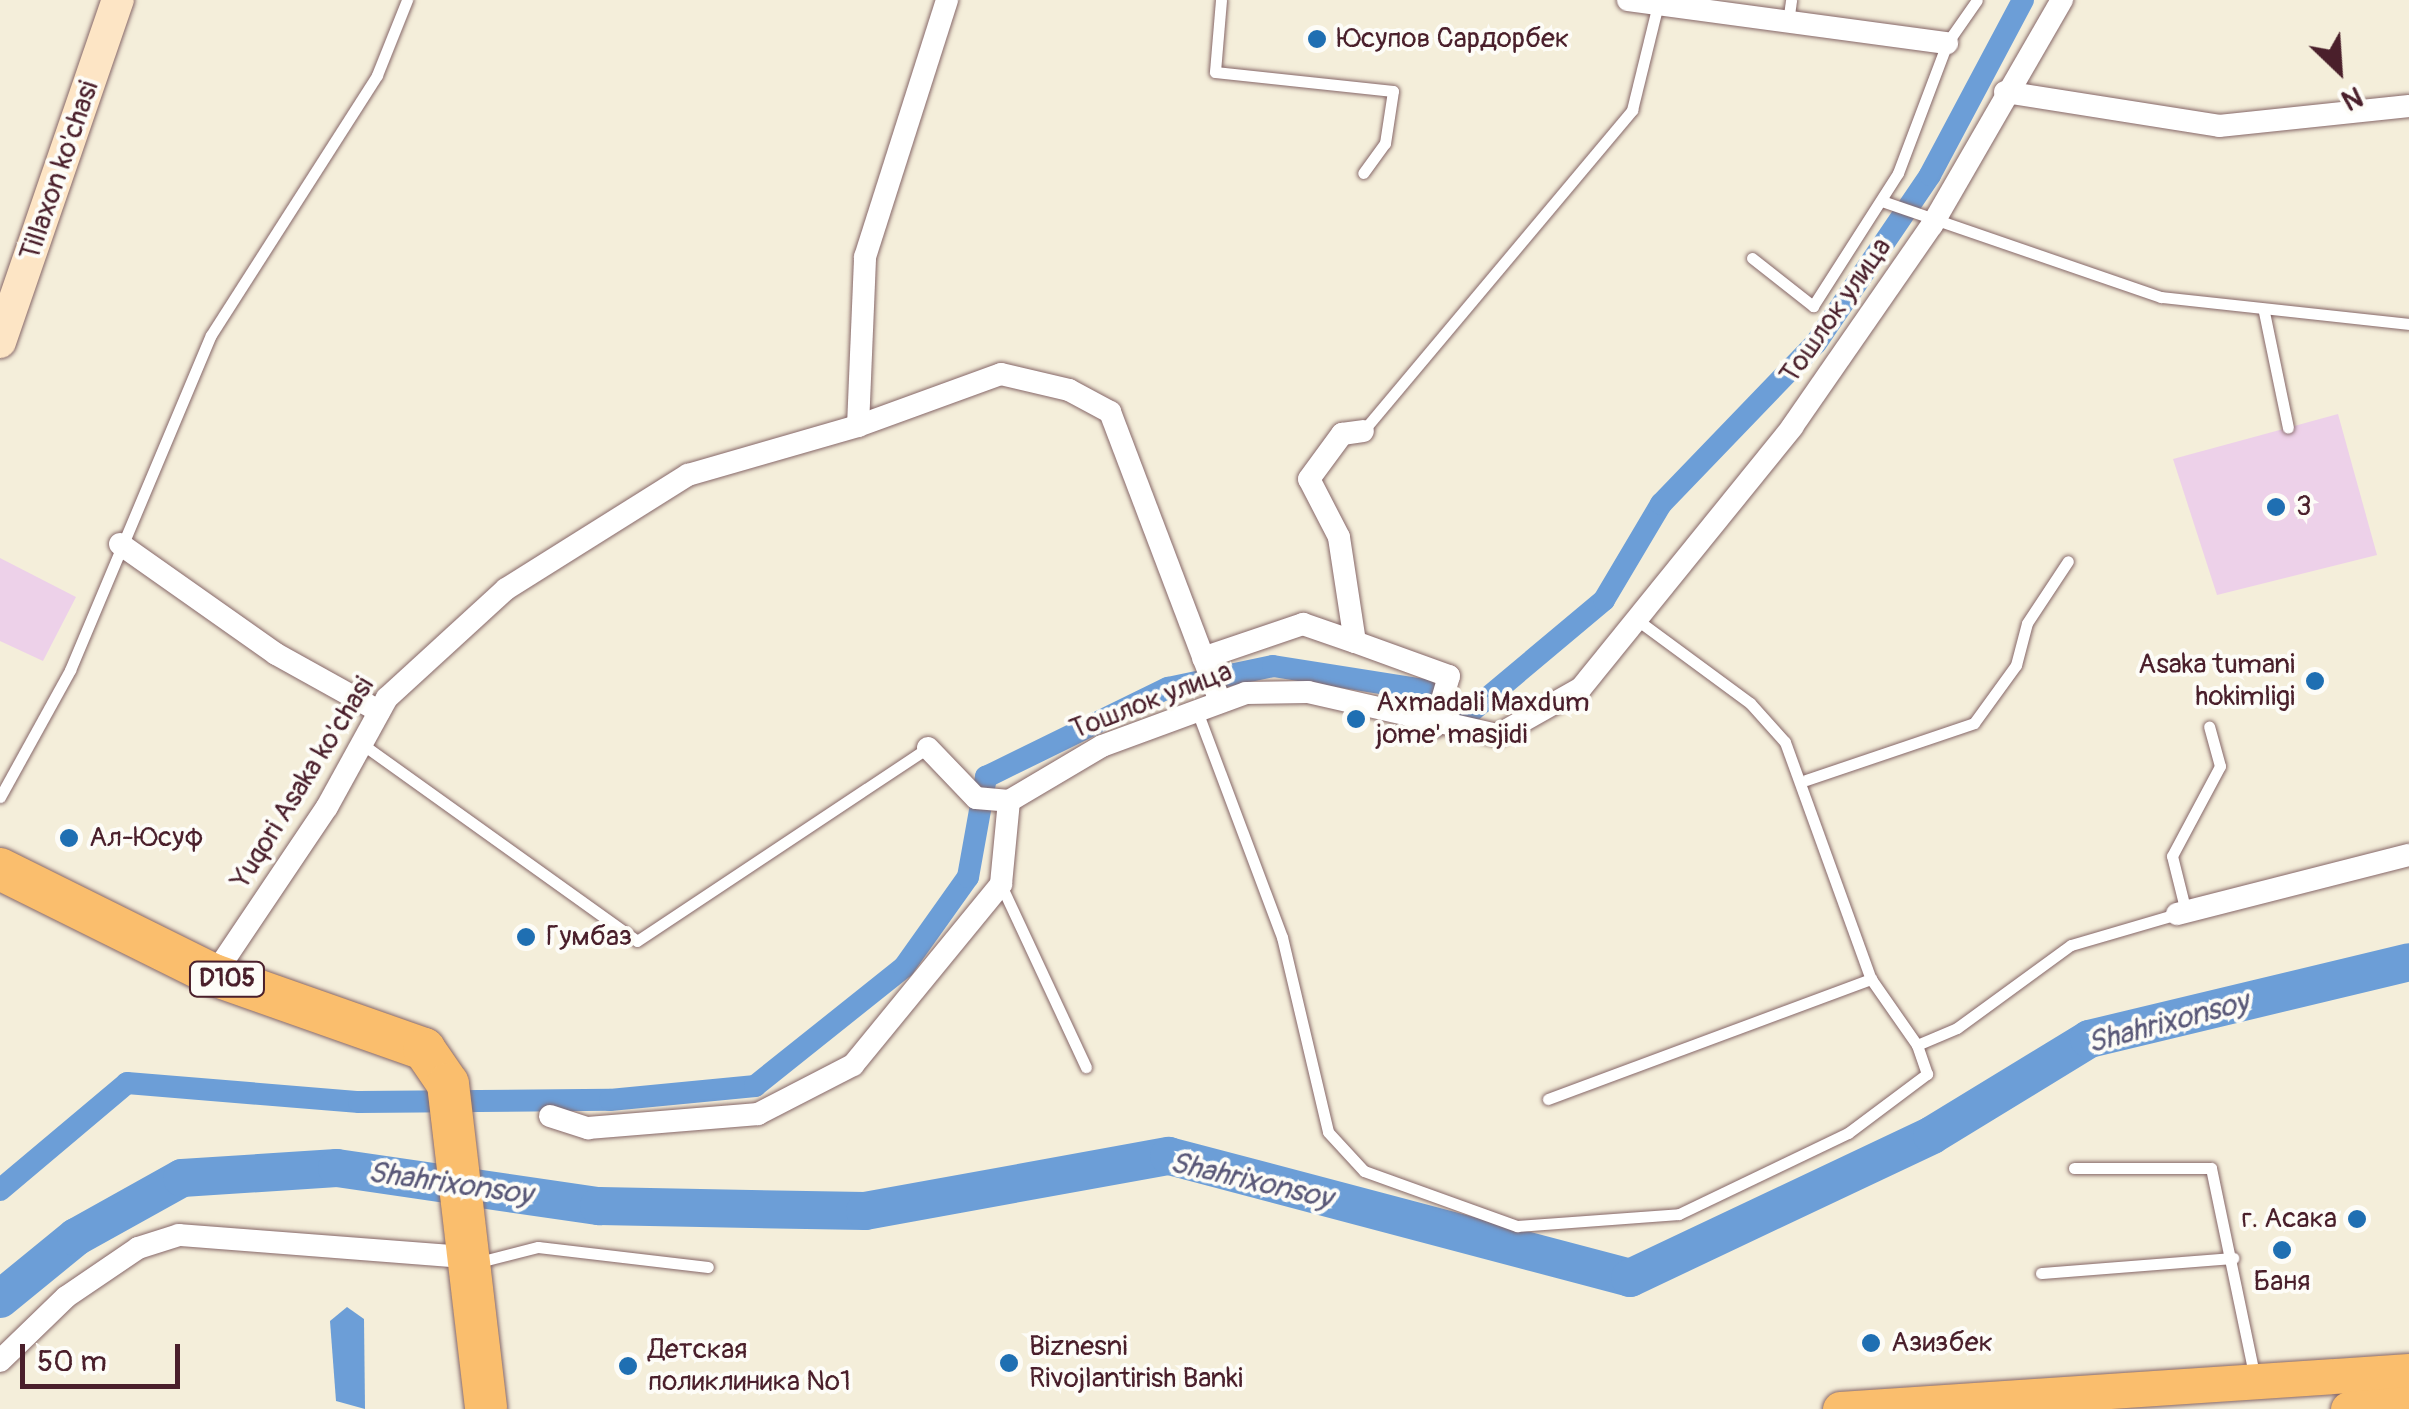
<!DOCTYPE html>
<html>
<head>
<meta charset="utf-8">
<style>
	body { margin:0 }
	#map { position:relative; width:2409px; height:1409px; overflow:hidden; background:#f4eeda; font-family:Pangolin,sans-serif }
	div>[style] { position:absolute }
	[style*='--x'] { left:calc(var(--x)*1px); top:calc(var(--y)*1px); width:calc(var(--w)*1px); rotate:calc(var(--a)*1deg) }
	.built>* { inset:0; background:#edd1e9 }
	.water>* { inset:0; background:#6c9ed7 }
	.canal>* { height:22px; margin:-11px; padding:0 11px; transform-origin:11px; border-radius:11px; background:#6c9ed7 }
	.river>* { height:38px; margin:-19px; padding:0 19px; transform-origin:19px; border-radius:19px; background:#6c9ed7 }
	.roads { filter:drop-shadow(0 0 2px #866768) drop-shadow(0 0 2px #866768) }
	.lane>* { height:11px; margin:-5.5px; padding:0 5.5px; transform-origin:5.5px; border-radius:5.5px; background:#fff }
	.street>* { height:22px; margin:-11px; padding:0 11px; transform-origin:11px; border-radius:11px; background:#fff }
	.secondary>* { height:32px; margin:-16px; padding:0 16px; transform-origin:16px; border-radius:16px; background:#fde5c5 }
	.primary>* { height:35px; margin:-17.5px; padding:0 17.5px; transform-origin:17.5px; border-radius:17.5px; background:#fabe6d }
	.highway>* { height:42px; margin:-21px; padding:0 21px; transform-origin:21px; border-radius:21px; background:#fabe6d }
	.dots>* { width:28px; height:28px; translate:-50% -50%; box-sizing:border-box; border:5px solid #fdfcf7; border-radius:50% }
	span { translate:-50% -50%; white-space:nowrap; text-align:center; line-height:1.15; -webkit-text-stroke:8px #fdfcf7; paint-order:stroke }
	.shield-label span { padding:2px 8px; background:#fdfcf7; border:2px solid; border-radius:8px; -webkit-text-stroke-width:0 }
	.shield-label { font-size:25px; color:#4a1f2b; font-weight:700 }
	.poi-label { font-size:28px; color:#4a1f2b }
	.left { translate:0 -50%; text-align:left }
	.right { translate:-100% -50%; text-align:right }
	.street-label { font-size:28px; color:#4a1f2b }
	.water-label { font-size:30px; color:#595878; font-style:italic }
	.north { position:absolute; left:2289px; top:20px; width:100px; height:100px; -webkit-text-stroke:8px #fdfcf7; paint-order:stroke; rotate:155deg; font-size:28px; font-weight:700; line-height:40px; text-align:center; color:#4a1f2b }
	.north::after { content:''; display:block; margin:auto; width:35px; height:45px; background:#4a1f2b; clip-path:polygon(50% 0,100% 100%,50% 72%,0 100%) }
	.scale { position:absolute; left:20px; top:1344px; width:160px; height:45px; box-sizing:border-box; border:5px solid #4a1f2b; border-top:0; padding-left:12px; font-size:30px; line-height:35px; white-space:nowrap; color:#4a1f2b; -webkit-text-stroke:8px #fdfcf7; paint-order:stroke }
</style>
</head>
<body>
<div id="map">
	<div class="built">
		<i style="clip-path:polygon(2338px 414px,2377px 555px,2217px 595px,2173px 459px)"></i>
		<i style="clip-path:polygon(0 558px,76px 597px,43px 661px,0 641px)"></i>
	</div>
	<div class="water">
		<i style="clip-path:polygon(347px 1307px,364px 1319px,365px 1409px,336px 1401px,330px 1321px)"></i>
	</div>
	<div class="canal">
		<i style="--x:0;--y:1190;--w:166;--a:-40.1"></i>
		<i style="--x:127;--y:1083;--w:233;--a:4.7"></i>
		<i style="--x:359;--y:1102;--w:251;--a:-0.5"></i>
		<i style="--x:610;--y:1100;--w:146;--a:-5.5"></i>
		<i style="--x:755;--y:1086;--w:191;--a:-38.6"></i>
		<i style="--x:904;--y:967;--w:110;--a:-54.6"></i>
		<i style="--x:968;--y:877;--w:102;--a:-79.8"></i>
		<i style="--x:986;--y:777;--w:203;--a:-26.1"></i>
		<i style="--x:1168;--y:688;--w:107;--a:-11.8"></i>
		<i style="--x:1273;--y:666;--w:154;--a:9"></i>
		<i style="--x:1425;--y:690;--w:52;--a:22.6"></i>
		<i style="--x:1473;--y:710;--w:171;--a:-40"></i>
		<i style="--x:1604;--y:600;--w:112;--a:-59.3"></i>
		<i style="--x:1661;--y:504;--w:223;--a:-46.1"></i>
		<i style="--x:1816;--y:343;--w:203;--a:-55.8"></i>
		<i style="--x:1930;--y:175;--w:198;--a:-62"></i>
	</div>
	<div class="river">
		<i style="--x:0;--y:1299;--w:98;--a:-39.2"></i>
		<i style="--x:76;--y:1237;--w:121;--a:-29.1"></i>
		<i style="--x:182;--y:1178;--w:155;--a:-3.7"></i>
		<i style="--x:337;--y:1168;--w:265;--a:8.3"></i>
		<i style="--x:599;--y:1206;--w:266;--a:1.1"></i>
		<i style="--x:865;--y:1211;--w:309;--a:-10.3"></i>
		<i style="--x:1169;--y:1156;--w:477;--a:14.8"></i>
		<i style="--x:1630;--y:1278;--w:334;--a:-25.3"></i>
		<i style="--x:1932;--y:1135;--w:184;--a:-31.4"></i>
		<i style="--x:2089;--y:1039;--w:329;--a:-13.5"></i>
	</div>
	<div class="roads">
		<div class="lane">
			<i style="--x:1221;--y:0;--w:72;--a:94.8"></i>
			<i style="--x:1215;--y:72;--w:179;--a:6.1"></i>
			<i style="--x:1393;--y:91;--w:53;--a:98.7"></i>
			<i style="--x:1385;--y:143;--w:37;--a:126"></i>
			<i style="--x:1788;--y:22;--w:22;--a:-82"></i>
			<i style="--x:1882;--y:201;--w:295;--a:19"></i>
			<i style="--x:2161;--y:297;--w:249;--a:6.2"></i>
			<i style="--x:1752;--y:258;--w:78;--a:38.2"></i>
			<i style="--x:1813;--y:306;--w:158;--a:-57.4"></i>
			<i style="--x:1898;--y:173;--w:139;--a:-69.3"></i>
			<i style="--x:1947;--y:43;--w:52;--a:-55.1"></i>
			<i style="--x:2264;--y:312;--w:118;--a:78.3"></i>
			<i style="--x:1363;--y:431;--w:419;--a:-50"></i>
			<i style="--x:1632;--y:110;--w:109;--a:-76.2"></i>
			<i style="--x:1640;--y:622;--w:137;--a:36.4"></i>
			<i style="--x:1750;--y:703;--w:52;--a:48.1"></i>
			<i style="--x:1785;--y:742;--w:252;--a:70.1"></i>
			<i style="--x:1871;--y:979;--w:80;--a:55.1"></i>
			<i style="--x:1917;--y:1045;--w:43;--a:-23"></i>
			<i style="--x:1957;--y:1028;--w:141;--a:-36.1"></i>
			<i style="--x:2071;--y:945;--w:110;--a:-16.3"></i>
			<i style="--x:1197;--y:711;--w:241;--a:69.4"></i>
			<i style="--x:1282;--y:937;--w:200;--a:76.7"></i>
			<i style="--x:1328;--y:1132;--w:53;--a:47.3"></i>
			<i style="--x:1364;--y:1171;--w:163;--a:19.8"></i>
			<i style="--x:1517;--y:1226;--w:162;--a:-4.2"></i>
			<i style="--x:1679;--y:1214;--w:187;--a:-25.6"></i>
			<i style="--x:1848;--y:1133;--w:99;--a:-36.8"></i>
			<i style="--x:1927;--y:1074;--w:31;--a:-109"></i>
			<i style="--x:362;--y:744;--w:338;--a:35.6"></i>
			<i style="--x:637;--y:941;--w:349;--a:-33.6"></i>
			<i style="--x:1806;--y:780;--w:177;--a:-18.7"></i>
			<i style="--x:1974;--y:723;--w:72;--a:-54.1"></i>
			<i style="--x:2016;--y:665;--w:43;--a:-75.3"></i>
			<i style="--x:2027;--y:623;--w:74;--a:-56.5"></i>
			<i style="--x:0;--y:797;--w:145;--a:-61.1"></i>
			<i style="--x:70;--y:670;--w:363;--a:-67.2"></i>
			<i style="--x:211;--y:335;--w:308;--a:-57.4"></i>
			<i style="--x:377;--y:75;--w:81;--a:-68.2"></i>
			<i style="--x:1001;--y:885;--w:201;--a:65"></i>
			<i style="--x:2186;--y:912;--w:58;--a:-104"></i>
			<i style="--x:2172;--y:856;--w:102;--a:-61.9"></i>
			<i style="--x:2220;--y:766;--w:41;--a:-105.4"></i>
			<i style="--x:1548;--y:1099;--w:345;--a:-20.4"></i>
			<i style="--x:2074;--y:1168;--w:137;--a:0"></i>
			<i style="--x:2211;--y:1168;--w:216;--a:78.2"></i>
			<i style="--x:475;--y:1263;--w:65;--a:-14.3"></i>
			<i style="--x:538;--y:1247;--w:171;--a:6.7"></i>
			<i style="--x:2041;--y:1273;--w:193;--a:-4.5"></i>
		</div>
		<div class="street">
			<i style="--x:1628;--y:0;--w:322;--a:7.7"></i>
			<i style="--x:2005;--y:92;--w:217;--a:9"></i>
			<i style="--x:2219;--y:126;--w:191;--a:-6"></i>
			<i style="--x:858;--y:426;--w:152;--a:-20"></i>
			<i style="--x:1001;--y:374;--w:70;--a:13.2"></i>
			<i style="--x:1069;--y:390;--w:47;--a:28.2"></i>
			<i style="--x:1110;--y:412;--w:310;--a:69.2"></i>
			<i style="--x:120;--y:544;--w:191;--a:35.2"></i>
			<i style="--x:276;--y:654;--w:118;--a:29"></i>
			<i style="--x:1355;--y:642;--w:100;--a:19.9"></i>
			<i style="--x:1449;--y:676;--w:53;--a:106.4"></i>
			<i style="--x:1203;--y:658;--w:106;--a:-18.8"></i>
			<i style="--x:1303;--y:624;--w:55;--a:19.1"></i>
			<i style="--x:1355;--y:642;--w:106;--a:-98.7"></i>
			<i style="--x:1339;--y:537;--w:65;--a:-117.3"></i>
			<i style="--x:1309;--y:479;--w:56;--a:-53.7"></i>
			<i style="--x:1342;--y:434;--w:21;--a:-8"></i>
			<i style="--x:928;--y:748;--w:69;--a:46.2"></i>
			<i style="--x:976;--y:798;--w:33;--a:5"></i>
			<i style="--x:2177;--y:914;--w:239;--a:-14.3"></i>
			<i style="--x:214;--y:975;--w:202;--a:-56.1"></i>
			<i style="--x:327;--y:807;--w:124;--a:-61.2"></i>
			<i style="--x:387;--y:698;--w:161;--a:-42.5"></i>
			<i style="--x:506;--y:589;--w:215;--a:-32.1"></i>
			<i style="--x:688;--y:475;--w:177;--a:-16.1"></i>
			<i style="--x:858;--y:426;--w:169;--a:-87.6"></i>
			<i style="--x:865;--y:257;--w:270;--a:-72.3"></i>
			<i style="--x:550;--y:1116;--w:40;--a:18"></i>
			<i style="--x:588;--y:1128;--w:171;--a:-4.7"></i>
			<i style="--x:758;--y:1114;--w:107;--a:-27.3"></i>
			<i style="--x:853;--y:1065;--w:234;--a:-50.7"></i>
			<i style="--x:1001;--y:884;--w:83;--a:-84.5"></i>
			<i style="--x:1009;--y:801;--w:108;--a:-30.6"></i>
			<i style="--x:1102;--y:746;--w:153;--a:-20.2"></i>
			<i style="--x:1246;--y:693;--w:62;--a:-0.9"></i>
			<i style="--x:1308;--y:692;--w:195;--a:12.8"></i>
			<i style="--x:1498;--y:735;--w:95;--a:-29.5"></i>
			<i style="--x:1581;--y:688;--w:336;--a:-51"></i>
			<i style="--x:1792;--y:427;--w:246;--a:-55.3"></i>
			<i style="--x:1932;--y:225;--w:260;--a:-60"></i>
			<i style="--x:0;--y:1361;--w:92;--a:-44.1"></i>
			<i style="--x:66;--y:1297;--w:87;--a:-34.2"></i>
			<i style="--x:138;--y:1248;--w:43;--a:-17.6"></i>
			<i style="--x:179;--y:1235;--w:288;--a:4.4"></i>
		</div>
		<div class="secondary">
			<i style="--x:0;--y:342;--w:362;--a:-71"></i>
		</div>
		<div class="primary">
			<i style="--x:1840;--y:1409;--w:570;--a:-3.82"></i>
			<i style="--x:2348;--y:1409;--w:61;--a:-4.7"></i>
		</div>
		<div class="highway">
			<i style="--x:0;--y:869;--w:239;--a:26.4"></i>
			<i style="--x:214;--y:975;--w:223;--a:19.4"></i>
			<i style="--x:424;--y:1049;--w:42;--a:55.6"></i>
			<i style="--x:448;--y:1084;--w:327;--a:83.3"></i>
		</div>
	</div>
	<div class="dots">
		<i style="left:1317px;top:39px;background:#1f6fb2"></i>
		<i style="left:2276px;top:507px;background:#1f6fb2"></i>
		<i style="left:2315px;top:681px;background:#1f6fb2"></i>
		<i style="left:1356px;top:719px;background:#1f6fb2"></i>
		<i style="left:69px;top:838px;background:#1f6fb2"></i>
		<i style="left:526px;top:937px;background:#1f6fb2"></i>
		<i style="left:2357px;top:1219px;background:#1f6fb2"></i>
		<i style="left:2282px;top:1250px;background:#1f6fb2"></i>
		<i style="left:1871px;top:1343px;background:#1f6fb2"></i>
		<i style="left:1009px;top:1363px;background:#1f6fb2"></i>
		<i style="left:628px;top:1366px;background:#1f6fb2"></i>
	</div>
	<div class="shield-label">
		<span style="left:227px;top:979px">D105</span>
	</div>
	<div class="poi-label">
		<span class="left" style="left:1337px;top:39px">Юсупов Сардорбек</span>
		<span class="left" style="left:2296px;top:507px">3</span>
		<span class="right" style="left:2295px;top:681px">Asaka tumani<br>hokimligi</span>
		<span class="left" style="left:1376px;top:719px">Axmadali Maxdum<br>jome' masjidi</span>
		<span class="left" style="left:89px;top:838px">Ал-Юсуф</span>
		<span class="left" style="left:546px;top:937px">Гумбаз</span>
		<span class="right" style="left:2337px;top:1219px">г. Асака</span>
		<span style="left:2282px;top:1282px">Баня</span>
		<span class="left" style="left:1891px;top:1343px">Азизбек</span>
		<span class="left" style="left:1029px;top:1363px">Biznesni<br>Rivojlantirish Banki</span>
		<span class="left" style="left:648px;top:1366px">Детская<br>поликлиника №1</span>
	</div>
	<div class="street-label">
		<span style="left:60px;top:171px;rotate:-71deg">Tillaxon ko'chasi</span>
		<span style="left:1836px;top:311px;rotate:-55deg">Тошлок улица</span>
		<span style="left:1151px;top:701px;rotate:-21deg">Тошлок улица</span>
		<span style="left:303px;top:783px;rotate:-58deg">Yuqori Asaka ko'chasi</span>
	</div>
	<div class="water-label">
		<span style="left:2168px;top:1023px;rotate:-15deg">Shahrixonsoy</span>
		<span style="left:1251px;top:1181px;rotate:13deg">Shahrixonsoy</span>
		<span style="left:450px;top:1184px;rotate:8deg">Shahrixonsoy</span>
	</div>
	<div class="north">N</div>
	<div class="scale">50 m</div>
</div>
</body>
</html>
